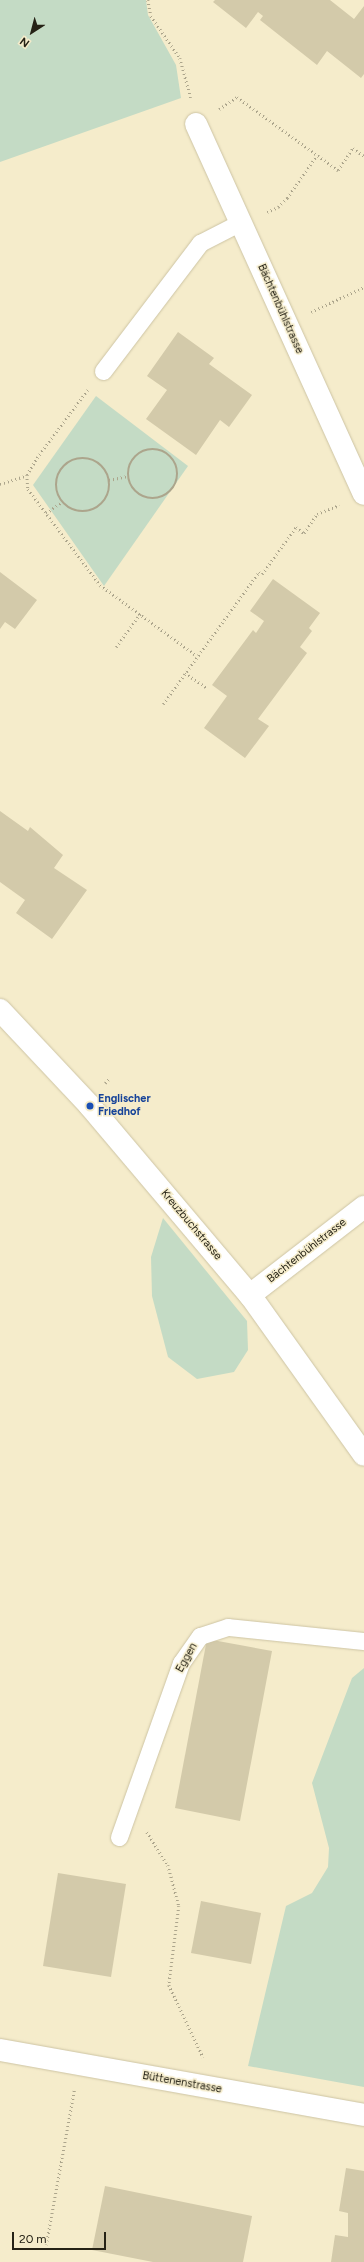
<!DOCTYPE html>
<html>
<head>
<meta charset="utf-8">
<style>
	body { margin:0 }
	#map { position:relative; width:364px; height:2262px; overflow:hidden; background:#f5eccb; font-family:Figtree,sans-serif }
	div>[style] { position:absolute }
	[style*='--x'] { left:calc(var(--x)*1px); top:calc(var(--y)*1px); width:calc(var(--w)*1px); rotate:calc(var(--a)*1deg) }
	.green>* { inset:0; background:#c4dbc5 }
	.building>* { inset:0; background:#d3caaa }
	.path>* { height:2.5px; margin-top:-1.25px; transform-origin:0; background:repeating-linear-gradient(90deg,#aca58c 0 1px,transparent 0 4px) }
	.path>.ring { margin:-1.25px; padding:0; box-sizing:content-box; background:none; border:2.5px solid #aca58c; border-radius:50% }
	.roads { filter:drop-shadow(0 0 1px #cdc4a4) drop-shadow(0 0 1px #cdc4a4) }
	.service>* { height:17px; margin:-8.5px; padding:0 8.5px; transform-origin:8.5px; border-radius:8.5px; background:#fff }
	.minor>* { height:22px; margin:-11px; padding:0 11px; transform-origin:11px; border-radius:11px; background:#fff }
	.tertiary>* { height:22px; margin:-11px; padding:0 11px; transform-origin:11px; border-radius:11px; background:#fff }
	.dots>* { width:11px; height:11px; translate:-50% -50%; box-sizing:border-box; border:2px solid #f5eccb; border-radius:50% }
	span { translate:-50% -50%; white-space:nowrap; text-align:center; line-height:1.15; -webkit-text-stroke:3px #f5eccb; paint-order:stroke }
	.street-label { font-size:11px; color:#252216 }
	.transit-label { font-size:11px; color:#164399; font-weight:700 }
	.left { translate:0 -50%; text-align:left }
	.north { position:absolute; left:12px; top:12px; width:40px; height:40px; -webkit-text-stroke:3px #f5eccb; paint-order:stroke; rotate:216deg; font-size:11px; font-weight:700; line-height:16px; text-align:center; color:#252216 }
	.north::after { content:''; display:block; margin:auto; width:14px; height:18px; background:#252216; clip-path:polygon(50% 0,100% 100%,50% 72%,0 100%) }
	.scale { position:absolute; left:12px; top:2232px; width:94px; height:18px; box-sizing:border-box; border:2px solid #252216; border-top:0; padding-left:5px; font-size:12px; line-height:14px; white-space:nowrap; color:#252216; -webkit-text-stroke:3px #f5eccb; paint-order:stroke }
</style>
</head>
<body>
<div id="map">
	<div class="green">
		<i style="clip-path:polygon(0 0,146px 0,148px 15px,176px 65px,181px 98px,0 162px)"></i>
		<i style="clip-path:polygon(96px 396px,188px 466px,104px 586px,33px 485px)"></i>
		<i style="clip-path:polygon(163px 1218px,247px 1321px,248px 1350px,234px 1372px,197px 1379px,168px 1357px,152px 1296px,151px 1257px)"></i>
		<i style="clip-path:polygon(364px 1668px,364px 2087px,248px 2066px,286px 1906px,312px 1893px,328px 1867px,329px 1848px,312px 1783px,352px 1678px)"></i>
	</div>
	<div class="building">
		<i style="clip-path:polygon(215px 0,330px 0,354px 19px,364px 6px,364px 74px,361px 78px,327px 51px,317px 65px,260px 20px,263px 16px,258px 12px,246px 28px,213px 2px)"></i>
		<i style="clip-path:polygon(178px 332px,214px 358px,209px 364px,252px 395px,229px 427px,220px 420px,196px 455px,146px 419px,167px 390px,147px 376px)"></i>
		<i style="clip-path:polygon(0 572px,37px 600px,15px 629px,5px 622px,0 629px)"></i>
		<i style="clip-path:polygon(273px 579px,320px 613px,309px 628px,312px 631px,300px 647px,307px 653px,258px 719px,269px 726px,245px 758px,204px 728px,227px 696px,212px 685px,253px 630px,256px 633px,264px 621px,250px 611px)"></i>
		<i style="clip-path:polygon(0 811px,28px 831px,30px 827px,63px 855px,54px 868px,87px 890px,52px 939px,16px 913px,25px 900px,0 882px)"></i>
		<i style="clip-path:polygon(207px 1639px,272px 1651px,240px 1821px,175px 1808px)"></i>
		<i style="clip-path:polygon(58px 1873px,126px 1884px,111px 1977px,43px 1966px)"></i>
		<i style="clip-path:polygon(201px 1901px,261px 1913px,251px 1964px,191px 1953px)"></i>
		<i style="clip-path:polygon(346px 2168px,364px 2171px,364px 2262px,331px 2262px,335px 2235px,348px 2237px,348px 2213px,339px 2211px)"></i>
		<i style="clip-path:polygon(105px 2186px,252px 2216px,243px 2262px,153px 2262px,92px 2250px)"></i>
	</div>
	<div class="path">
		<i style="--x:148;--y:0;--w:16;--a:79"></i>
		<i style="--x:151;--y:16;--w:51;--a:55.4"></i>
		<i style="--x:180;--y:58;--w:41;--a:74.6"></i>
		<i style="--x:219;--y:109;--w:22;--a:-34"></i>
		<i style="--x:237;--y:97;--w:125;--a:35.9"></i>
		<i style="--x:338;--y:170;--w:27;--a:-56"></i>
		<i style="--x:353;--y:148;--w:14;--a:36"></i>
		<i style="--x:267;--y:212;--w:12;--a:-24"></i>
		<i style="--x:278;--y:207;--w:13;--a:-45"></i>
		<i style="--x:287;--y:198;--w:52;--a:-55.1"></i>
		<i style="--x:311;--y:312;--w:59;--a:-25.3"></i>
		<i style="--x:88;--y:390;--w:84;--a:126.7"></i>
		<i style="--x:38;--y:457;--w:21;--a:121"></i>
		<i style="--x:27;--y:475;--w:14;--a:86"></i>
		<i style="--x:28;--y:489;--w:120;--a:53.1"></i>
		<i style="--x:100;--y:585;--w:120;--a:36.2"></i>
		<i class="ring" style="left:128px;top:449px;width:47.5px;height:47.5px"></i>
		<i class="ring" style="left:56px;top:458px;width:51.5px;height:51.5px"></i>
		<i style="--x:109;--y:480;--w:19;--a:-12"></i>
		<i style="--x:0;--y:484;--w:28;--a:-18"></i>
		<i style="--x:46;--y:513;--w:19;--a:-35"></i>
		<i style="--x:116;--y:647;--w:41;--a:-54"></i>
		<i style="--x:185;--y:673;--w:27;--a:34"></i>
		<i style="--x:163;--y:704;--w:163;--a:-54"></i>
		<i style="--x:259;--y:572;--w:4;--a:34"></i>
		<i style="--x:262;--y:574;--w:58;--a:-54.1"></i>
		<i style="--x:296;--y:527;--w:10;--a:37"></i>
		<i style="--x:304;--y:533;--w:23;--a:-56"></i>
		<i style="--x:317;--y:514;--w:24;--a:-22"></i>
		<i style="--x:105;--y:1083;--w:6;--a:-45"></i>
		<i style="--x:147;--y:1832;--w:39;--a:58"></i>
		<i style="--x:168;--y:1865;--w:42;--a:75"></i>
		<i style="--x:179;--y:1906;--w:80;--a:97.2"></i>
		<i style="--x:169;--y:1985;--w:80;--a:64.7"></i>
		<i style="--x:46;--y:2245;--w:157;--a:-79.7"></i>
	</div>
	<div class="roads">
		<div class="service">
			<i style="--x:103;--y:371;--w:161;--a:-52.8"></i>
			<i style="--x:200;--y:243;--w:46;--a:-27.1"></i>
			<i style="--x:119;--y:1837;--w:185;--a:-70.4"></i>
			<i style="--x:181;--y:1663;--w:33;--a:-55"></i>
			<i style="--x:200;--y:1636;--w:29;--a:-18"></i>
			<i style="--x:228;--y:1627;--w:137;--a:5.9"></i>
		</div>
		<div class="minor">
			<i style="--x:196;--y:124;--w:406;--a:65.6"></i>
			<i style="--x:250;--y:1295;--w:144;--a:-37.7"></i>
			<i style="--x:0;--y:2050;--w:370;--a:10.1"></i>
		</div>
		<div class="tertiary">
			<i style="--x:0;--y:1010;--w:132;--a:46.8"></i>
			<i style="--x:90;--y:1106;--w:248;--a:49.8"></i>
			<i style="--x:250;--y:1295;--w:196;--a:54.5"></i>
		</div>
	</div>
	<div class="dots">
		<i style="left:90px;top:1106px;background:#1a4fb4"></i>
	</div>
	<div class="street-label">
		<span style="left:280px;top:309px;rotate:66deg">Bächtenbühlstrasse</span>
		<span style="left:191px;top:1225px;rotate:50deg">Kreuzbuchstrasse</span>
		<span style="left:307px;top:1251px;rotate:-38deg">Bächtenbühlstrasse</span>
		<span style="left:187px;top:1658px;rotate:-61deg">Eggen</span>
		<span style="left:182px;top:2083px;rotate:10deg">Büttenenstrasse</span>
	</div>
	<div class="transit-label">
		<span class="left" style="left:98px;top:1106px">Englischer<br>Friedhof</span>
	</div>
	<div class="north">N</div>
	<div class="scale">20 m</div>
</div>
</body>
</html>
